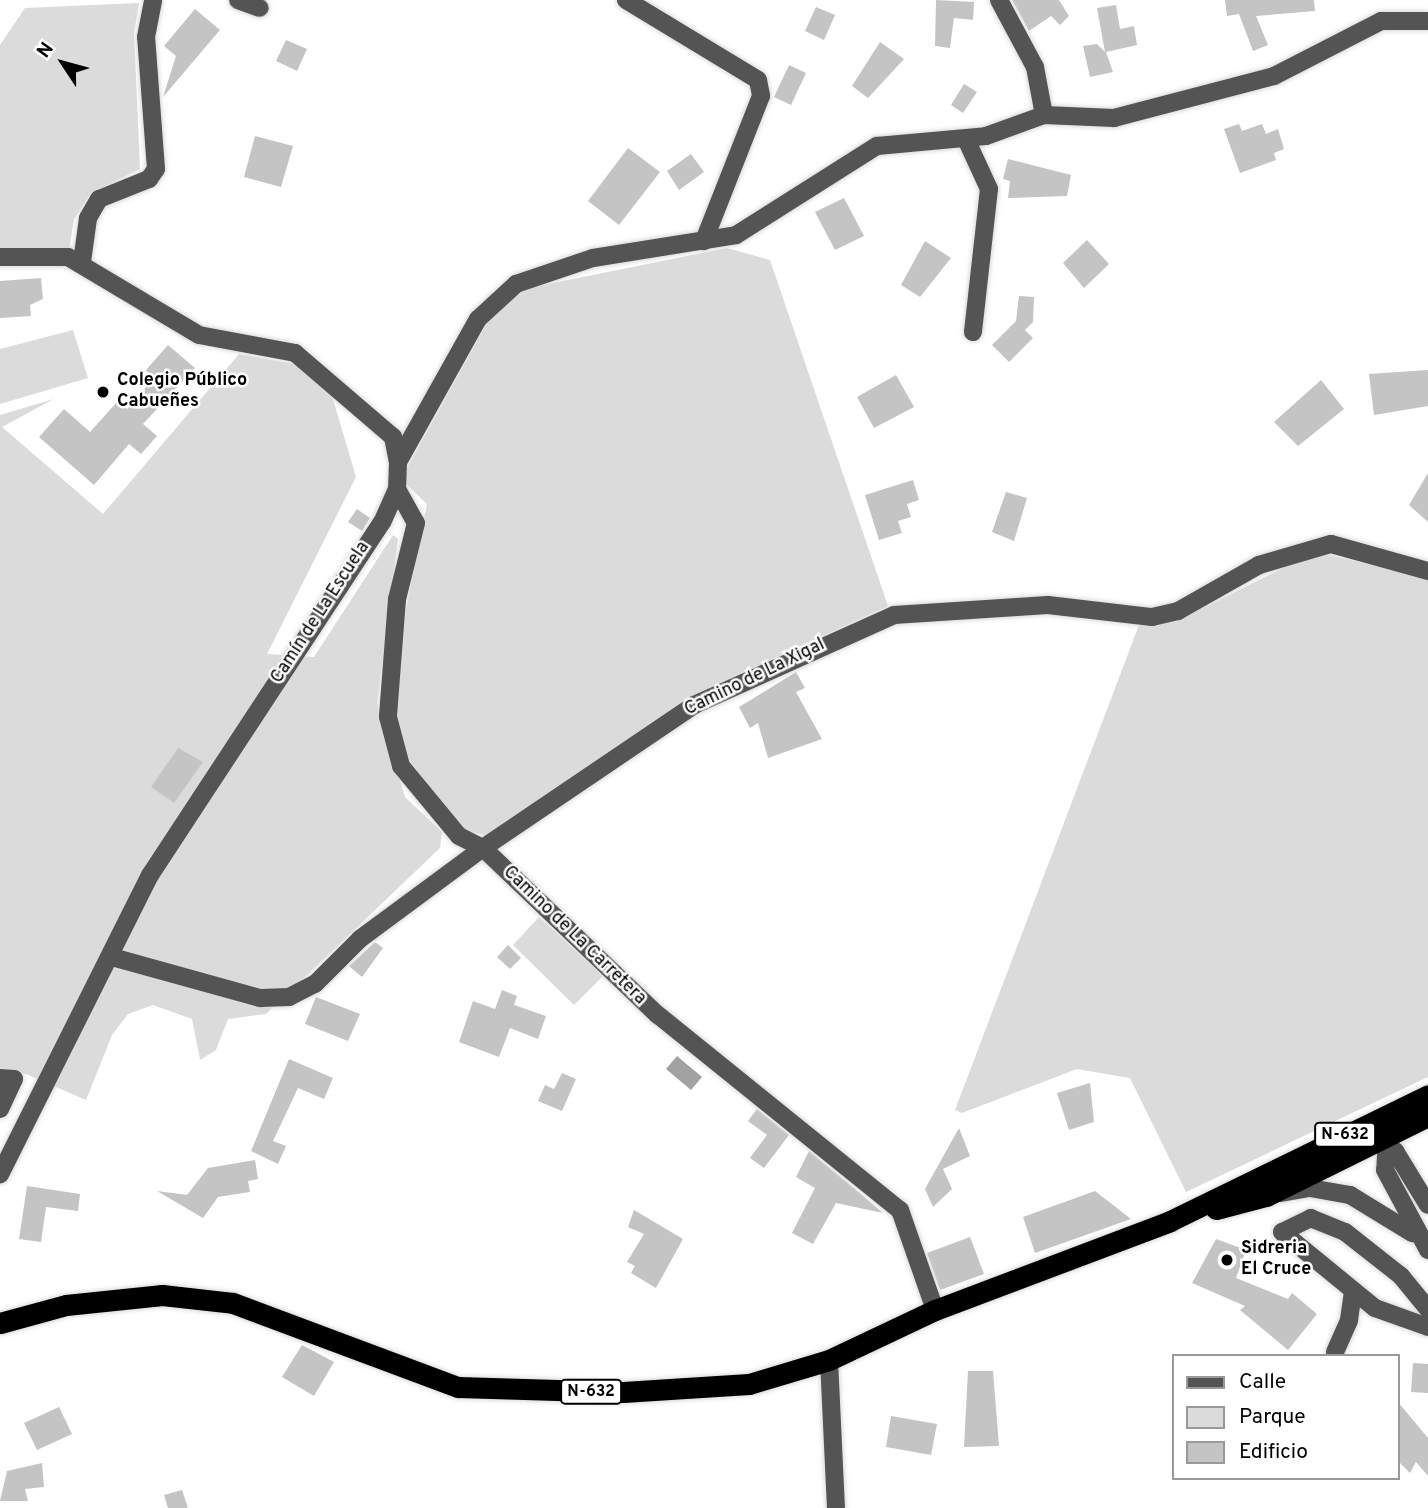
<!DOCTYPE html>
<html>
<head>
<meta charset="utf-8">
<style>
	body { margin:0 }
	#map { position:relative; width:1428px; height:1508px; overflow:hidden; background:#fff; font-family:Overpass,sans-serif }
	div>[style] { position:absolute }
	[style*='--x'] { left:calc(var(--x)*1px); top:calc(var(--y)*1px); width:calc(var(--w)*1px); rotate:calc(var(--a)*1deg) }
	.green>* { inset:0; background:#dbdbdb }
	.water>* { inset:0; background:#a2a2a2 }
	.building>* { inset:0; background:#c4c4c4 }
	.roads { filter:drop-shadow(0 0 2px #dbdbdb) drop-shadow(0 0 2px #dbdbdb) }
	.minor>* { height:18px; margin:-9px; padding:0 9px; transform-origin:9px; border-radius:9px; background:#545454 }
	.highway>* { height:21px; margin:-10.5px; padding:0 10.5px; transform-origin:10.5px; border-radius:10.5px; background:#000 }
	.dots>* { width:19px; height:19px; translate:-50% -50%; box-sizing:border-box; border:4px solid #fff; border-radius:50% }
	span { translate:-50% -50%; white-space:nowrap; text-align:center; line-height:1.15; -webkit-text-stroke:5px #fff; paint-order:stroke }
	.shield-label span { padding:2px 5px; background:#fff; border:2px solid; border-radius:5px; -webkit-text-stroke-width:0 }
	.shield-label { font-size:16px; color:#000; font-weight:700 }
	.poi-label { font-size:18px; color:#000; font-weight:700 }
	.left { translate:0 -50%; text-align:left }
	.street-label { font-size:18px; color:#000 }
	.legend { position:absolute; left:1172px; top:1354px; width:228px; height:126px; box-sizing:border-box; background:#fff; border:2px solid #999; margin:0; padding:9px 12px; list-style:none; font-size:21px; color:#000 }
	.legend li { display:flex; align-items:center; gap:14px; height:35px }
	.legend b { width:35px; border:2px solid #999 }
	.north { position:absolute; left:28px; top:28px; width:70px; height:70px; -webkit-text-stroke:5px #fff; paint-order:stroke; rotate:306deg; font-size:19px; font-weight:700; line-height:28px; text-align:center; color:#000 }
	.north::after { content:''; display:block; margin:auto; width:24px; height:32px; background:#000; clip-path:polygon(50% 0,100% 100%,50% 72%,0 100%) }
</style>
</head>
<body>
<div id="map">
	<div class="green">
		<i style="clip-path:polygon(139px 3px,134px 33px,140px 169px,91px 193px,74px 219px,68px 257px,0 257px,0 45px,25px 8px)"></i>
		<i style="clip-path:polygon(727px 248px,770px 260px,888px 606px,709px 688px,486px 835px,461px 830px,397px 744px,399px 646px,427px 504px,406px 484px,406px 470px,492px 314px,528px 288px)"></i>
		<i style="clip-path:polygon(73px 330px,88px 378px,0 404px,0 349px)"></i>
		<i style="clip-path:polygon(239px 354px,293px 364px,332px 396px,356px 477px,267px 654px,314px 657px,393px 535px,398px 539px,377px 703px,405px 797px,442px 832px,440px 848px,266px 1014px,228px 1019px,216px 1050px,200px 1060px,192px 1019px,153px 1005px,128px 1014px,112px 1035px,86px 1100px,26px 1074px,0 1071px,0 415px,54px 399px,2px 427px,103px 514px)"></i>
		<i style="clip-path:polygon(1328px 555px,1428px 578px,1428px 1077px,1186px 1192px,1130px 1078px,1077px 1069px,962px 1113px,955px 1110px,1139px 625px,1175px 622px,1293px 563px)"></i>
		<i style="clip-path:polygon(539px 917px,603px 976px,574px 1005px,513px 945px)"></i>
	</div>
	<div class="water">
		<i style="clip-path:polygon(677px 1056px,702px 1077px,691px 1090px,666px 1069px)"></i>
	</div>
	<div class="building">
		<i style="clip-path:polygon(936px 0,974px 2px,973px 20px,954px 18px,950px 48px,935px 46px)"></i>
		<i style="clip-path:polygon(1012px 0,1059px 0,1069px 16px,1060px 25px,1051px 16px,1029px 31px)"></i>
		<i style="clip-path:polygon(1225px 0,1314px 0,1315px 11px,1256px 16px,1268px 45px,1253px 51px,1239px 14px,1227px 16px)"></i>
		<i style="clip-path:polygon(1116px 5px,1120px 29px,1134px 26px,1137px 45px,1106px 52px,1113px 72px,1090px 77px,1083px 46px,1097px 44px,1105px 52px,1097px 8px)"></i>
		<i style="clip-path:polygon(816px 7px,835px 15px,824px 40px,805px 31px)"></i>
		<i style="clip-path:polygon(195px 9px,220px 30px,163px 97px,176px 56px,164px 46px)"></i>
		<i style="clip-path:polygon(286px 40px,307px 49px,297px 71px,276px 61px)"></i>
		<i style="clip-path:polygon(880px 42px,904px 59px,868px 98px,852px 86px)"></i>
		<i style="clip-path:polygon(789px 65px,806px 73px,791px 105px,774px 97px)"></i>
		<i style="clip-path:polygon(964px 84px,977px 92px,963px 113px,951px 105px)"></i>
		<i style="clip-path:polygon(1239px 124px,1242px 131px,1262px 124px,1266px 134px,1278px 129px,1284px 149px,1274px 153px,1276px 160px,1240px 173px,1224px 129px)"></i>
		<i style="clip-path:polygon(255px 136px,293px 146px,281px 187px,244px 177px)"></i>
		<i style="clip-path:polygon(628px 148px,660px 172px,619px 225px,588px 201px)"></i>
		<i style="clip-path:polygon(691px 154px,704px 172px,679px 190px,667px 171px)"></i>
		<i style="clip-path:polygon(1008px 159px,1071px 175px,1067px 196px,1008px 198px,1010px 181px,1003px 179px)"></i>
		<i style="clip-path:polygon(844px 198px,864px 236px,835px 250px,815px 212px)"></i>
		<i style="clip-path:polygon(1087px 240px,1109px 264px,1084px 288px,1063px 263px)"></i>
		<i style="clip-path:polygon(925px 241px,951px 258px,920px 297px,901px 285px)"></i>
		<i style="clip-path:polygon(41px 278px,43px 299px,30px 305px,31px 316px,0 318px,0 281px)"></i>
		<i style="clip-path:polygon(1019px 296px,1034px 297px,1033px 322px,1025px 330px,1033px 338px,1009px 362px,992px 345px,1016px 321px)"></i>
		<i style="clip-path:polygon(168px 345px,195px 368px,143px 424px,157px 436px,141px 454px,129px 444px,94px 485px,39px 437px,64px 409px,90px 432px,118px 401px,127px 409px,152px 380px,146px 370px)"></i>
		<i style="clip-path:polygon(1428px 370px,1428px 406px,1374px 415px,1369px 374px)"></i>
		<i style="clip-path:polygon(896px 375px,914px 407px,874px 428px,857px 397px)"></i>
		<i style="clip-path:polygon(1321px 380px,1344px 409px,1298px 446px,1274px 422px)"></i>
		<i style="clip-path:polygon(1428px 473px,1428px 522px,1409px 505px)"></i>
		<i style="clip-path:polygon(913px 480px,919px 500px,907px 504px,911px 517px,898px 521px,902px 533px,879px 540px,865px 495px)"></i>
		<i style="clip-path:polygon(1006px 492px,1027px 498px,1014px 541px,992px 532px)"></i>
		<i style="clip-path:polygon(357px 509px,370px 518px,362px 531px,348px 522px)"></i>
		<i style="clip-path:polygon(796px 672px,805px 688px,796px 692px,822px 739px,768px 758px,758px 723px,750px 728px,739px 707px)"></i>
		<i style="clip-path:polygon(178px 748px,203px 762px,174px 803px,151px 787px)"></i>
		<i style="clip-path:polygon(375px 942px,383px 948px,362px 977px,349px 966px)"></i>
		<i style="clip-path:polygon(508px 945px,521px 958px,510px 969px,497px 957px)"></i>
		<i style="clip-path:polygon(502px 990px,517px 996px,514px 1005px,546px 1016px,538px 1039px,510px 1028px,499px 1057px,459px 1042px,473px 1001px,495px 1009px)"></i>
		<i style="clip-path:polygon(316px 997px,360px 1014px,348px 1041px,305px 1024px)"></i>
		<i style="clip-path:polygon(289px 1059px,333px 1078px,324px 1099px,298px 1088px,273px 1141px,286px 1146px,278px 1164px,251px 1151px)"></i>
		<i style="clip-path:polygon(562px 1073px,576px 1079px,562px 1111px,538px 1101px,545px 1085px,554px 1089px)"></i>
		<i style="clip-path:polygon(1090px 1083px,1094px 1122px,1069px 1130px,1057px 1093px)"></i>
		<i style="clip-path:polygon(757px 1109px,789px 1135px,764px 1168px,750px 1158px,767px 1135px,748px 1121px)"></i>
		<i style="clip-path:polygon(959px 1128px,970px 1156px,943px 1169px,952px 1189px,933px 1207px,925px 1189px)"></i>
		<i style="clip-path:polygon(809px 1151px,855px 1189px,883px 1213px,836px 1203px,813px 1244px,792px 1233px,815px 1188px,796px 1177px)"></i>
		<i style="clip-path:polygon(255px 1160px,258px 1179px,248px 1181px,250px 1192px,218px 1197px,203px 1218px,157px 1191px,187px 1195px,208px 1168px)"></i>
		<i style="clip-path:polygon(27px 1186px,80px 1194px,78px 1211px,46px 1207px,41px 1242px,19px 1239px)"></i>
		<i style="clip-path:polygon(1095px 1191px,1131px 1219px,1035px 1253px,1023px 1217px)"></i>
		<i style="clip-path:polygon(634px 1210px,683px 1239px,656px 1288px,631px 1273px,635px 1266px,627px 1262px,644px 1234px,628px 1227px)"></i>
		<i style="clip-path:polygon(970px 1237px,984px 1274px,940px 1290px,927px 1253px)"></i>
		<i style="clip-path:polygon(1216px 1239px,1246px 1250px,1236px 1278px,1288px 1299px,1292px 1293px,1317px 1314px,1288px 1350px,1240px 1310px,1245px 1306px,1192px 1283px)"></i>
		<i style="clip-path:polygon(302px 1345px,334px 1362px,314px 1396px,282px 1377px)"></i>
		<i style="clip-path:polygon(1413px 1363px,1428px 1364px,1428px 1393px,1411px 1392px)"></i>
		<i style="clip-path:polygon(968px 1371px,993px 1371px,999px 1446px,964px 1447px)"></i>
		<i style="clip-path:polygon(1398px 1402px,1428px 1438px,1428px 1476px,1416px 1462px,1410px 1473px,1398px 1461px)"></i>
		<i style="clip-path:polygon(59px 1407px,72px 1434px,37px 1450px,24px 1423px)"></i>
		<i style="clip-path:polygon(891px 1416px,937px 1424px,931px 1455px,886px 1447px)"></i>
		<i style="clip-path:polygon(42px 1463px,44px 1487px,25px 1489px,28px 1501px,0 1501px,7px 1471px)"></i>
		<i style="clip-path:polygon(182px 1490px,188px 1508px,168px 1508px,164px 1495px)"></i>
	</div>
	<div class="roads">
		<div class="minor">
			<i style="--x:238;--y:0;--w:23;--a:20"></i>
			<i style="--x:626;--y:0;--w:154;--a:31.2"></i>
			<i style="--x:758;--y:80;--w:16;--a:79"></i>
			<i style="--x:761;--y:96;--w:156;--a:111.5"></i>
			<i style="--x:999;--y:0;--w:76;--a:61.8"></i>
			<i style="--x:1035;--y:67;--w:49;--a:79.4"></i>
			<i style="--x:966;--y:139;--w:55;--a:65.3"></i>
			<i style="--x:989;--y:189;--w:144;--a:96.4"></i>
			<i style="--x:0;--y:257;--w:68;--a:0"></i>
			<i style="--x:68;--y:257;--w:152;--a:30.8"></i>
			<i style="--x:199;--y:335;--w:98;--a:10.6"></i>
			<i style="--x:295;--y:353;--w:129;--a:40.6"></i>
			<i style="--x:393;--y:437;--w:25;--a:79"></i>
			<i style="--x:398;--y:462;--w:27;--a:92"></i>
			<i style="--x:397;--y:489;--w:36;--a:114"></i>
			<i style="--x:382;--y:522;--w:422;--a:123.3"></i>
			<i style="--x:150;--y:875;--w:335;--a:116.6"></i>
			<i style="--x:82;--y:262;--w:44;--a:-82.2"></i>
			<i style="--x:88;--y:218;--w:22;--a:-60"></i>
			<i style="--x:99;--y:199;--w:54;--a:-21.8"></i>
			<i style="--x:149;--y:179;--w:12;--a:-55"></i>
			<i style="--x:156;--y:169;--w:132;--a:-94.3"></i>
			<i style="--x:146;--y:37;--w:38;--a:-79"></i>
			<i style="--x:398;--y:462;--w:164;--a:-60.8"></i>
			<i style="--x:478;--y:319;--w:52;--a:-42.6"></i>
			<i style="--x:516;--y:284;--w:81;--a:-18.7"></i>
			<i style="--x:593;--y:258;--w:145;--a:-9.1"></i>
			<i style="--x:736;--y:235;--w:167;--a:-32.3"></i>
			<i style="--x:877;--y:146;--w:109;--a:-5.2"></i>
			<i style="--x:986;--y:136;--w:62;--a:-19.9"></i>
			<i style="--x:1044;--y:115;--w:70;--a:2.5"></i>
			<i style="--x:1114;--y:118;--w:165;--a:-14.7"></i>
			<i style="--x:1274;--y:76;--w:120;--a:-27.2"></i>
			<i style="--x:1381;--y:21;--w:47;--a:0"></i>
			<i style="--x:397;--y:489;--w:39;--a:61"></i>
			<i style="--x:416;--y:523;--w:78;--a:104"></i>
			<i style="--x:397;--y:599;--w:118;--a:94.4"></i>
			<i style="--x:388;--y:717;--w:51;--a:75.1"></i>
			<i style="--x:401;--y:766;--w:91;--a:50.4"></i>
			<i style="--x:459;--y:836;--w:27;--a:27"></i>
			<i style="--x:483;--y:848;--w:242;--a:43.7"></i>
			<i style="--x:658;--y:1015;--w:311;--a:38.9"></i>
			<i style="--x:900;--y:1210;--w:106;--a:70.7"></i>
			<i style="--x:112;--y:957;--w:154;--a:15.5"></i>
			<i style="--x:260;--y:998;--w:29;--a:-2"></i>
			<i style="--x:289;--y:997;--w:29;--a:-27"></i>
			<i style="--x:315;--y:984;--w:64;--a:-45"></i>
			<i style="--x:360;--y:939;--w:153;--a:-36.5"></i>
			<i style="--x:483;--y:848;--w:255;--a:-34.1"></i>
			<i style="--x:694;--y:705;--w:219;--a:-24.2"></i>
			<i style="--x:894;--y:615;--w:154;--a:-3.7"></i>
			<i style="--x:1048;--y:605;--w:105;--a:6.6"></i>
			<i style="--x:1152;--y:617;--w:27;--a:-13"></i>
			<i style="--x:1178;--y:611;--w:93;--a:-29.6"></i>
			<i style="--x:1259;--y:565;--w:75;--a:-16.3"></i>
			<i style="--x:1331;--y:544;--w:101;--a:15.6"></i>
			<i style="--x:0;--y:1078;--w:14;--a:4"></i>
			<i style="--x:14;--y:1079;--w:33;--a:115"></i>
			<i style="--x:1387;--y:1136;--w:34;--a:93"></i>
			<i style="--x:1385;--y:1170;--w:91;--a:61.7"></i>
			<i style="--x:1368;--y:1139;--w:30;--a:24"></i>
			<i style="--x:1395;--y:1151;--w:63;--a:58.6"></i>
			<i style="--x:1281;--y:1193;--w:29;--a:-10"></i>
			<i style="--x:1310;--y:1188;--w:41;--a:9.9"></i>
			<i style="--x:1350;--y:1195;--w:73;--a:31.5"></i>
			<i style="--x:1428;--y:1309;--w:43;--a:-129.3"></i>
			<i style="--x:1401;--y:1276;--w:71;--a:-141.8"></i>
			<i style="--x:1345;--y:1232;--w:37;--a:-158"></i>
			<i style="--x:1311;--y:1218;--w:32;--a:154"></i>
			<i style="--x:1282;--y:1232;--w:120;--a:39.3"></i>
			<i style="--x:1375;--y:1308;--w:56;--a:19.7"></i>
			<i style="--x:1335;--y:1352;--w:35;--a:-66"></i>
			<i style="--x:1349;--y:1320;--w:30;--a:-82"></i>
			<i style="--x:829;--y:1360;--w:148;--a:87.3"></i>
		</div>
		<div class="highway">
			<i style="--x:1216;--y:1209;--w:52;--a:-14.6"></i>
			<i style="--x:1266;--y:1196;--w:181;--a:-26.3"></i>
			<i style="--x:0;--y:1323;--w:68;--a:-15.3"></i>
			<i style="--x:66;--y:1305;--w:97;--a:-5.9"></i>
			<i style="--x:162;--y:1295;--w:71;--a:6.4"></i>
			<i style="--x:233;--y:1303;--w:240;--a:20.5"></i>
			<i style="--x:458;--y:1387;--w:165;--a:1.7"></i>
			<i style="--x:623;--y:1392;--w:126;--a:-3.6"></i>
			<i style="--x:749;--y:1384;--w:84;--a:-16.7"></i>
			<i style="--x:829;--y:1360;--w:117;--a:-25.3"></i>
			<i style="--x:935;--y:1310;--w:251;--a:-20.7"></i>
			<i style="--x:1170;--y:1221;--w:287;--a:-26"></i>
		</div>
	</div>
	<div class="dots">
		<i style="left:103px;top:392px;background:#000"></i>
		<i style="left:1227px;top:1260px;background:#000"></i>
	</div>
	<div class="shield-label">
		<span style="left:1345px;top:1135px">N-632</span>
		<span style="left:591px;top:1392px">N-632</span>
	</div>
	<div class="poi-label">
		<span class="left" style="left:117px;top:392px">Colegio Público<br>Cabueñes</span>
		<span class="left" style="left:1241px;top:1260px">Sidreria<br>El Cruce</span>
	</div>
	<div class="street-label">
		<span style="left:321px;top:613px;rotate:-57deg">Camín de La Escuela</span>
		<span style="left:755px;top:678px;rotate:-26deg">Camino de La Xigal</span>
		<span style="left:574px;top:936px;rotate:44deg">Camino de La Carretera</span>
	</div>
	<ul class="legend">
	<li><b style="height:9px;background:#545454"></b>Calle</li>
	<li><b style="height:19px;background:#dbdbdb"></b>Parque</li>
	<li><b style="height:19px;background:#c4c4c4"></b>Edificio</li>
	</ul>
	<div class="north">N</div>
</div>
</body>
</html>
